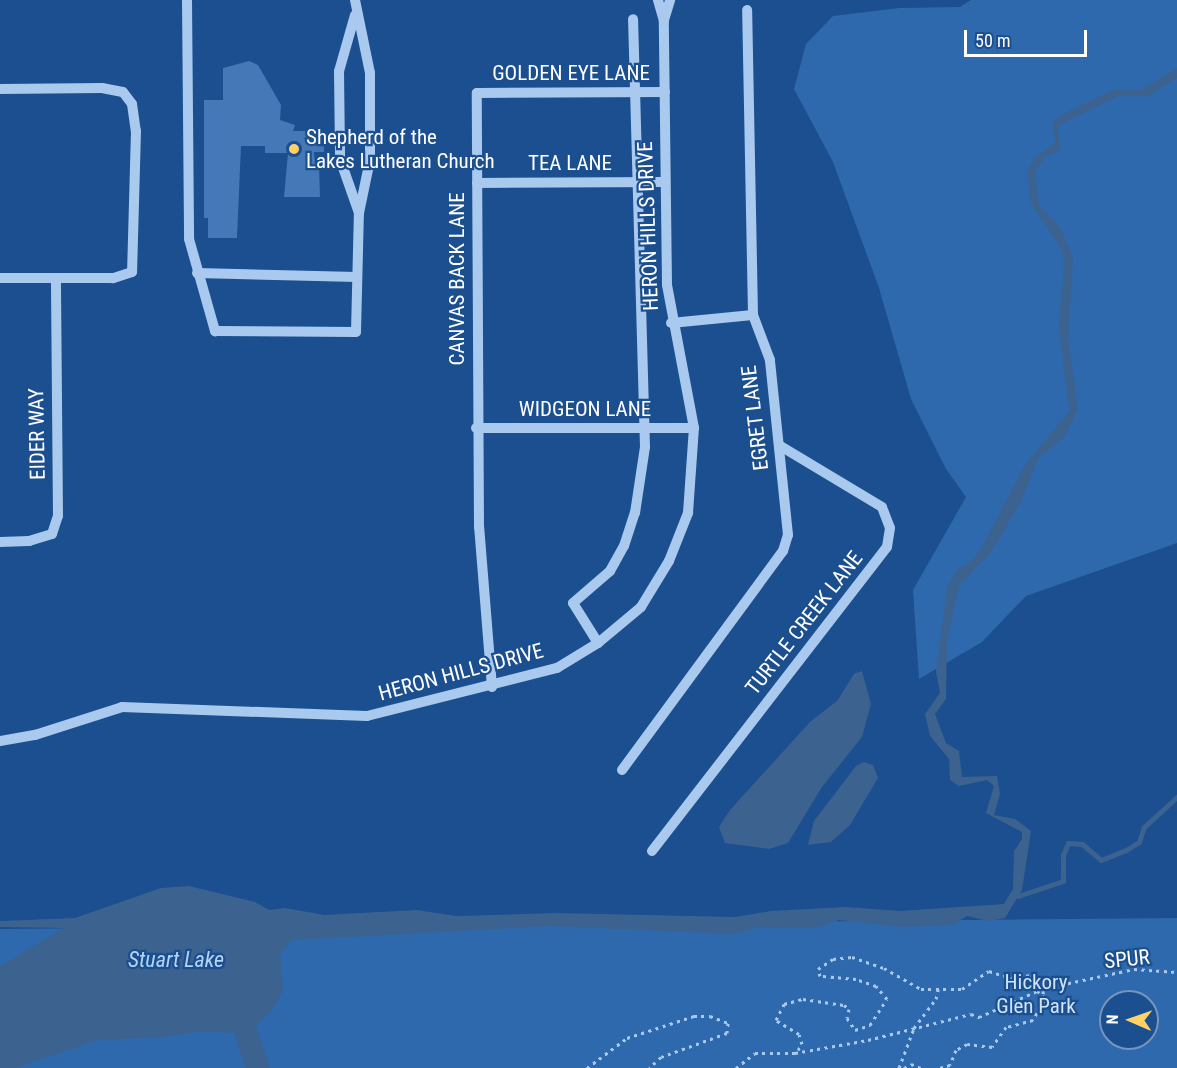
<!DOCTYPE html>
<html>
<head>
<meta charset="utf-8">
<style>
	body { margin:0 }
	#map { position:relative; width:1177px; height:1068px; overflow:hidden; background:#1b4f8f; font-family:"Roboto Condensed",sans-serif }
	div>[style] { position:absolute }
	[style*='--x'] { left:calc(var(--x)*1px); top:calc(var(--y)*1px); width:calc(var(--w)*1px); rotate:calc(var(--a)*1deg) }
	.green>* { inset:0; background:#2e69ad }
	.water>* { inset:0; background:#3c6290 }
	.stream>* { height:5px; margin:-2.5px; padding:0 2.5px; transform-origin:2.5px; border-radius:2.5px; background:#3c6290 }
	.building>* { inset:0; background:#4478b7 }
	.path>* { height:3px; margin-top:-1.5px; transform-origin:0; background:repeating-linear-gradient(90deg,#a9c9ee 0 3px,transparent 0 7.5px) }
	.minor>* { height:10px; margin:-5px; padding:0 5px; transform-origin:5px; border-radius:5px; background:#a9c9ee }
	.dots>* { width:16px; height:16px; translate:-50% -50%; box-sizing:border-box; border:3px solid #1b4f8f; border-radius:50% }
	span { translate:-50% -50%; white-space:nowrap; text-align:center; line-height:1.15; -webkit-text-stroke:4.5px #1b4f8f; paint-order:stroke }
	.street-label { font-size:21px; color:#fff }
	.poi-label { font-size:21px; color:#fff }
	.left { translate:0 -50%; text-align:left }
	.park-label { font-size:21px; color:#cfe3fa }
	.water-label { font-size:22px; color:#b5d3f5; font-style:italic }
	.north { position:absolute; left:1099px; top:990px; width:60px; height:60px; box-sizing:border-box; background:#1b4f8f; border:2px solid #7695bc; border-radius:50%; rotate:272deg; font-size:16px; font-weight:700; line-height:24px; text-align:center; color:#fff }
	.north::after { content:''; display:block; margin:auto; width:21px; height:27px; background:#ffd166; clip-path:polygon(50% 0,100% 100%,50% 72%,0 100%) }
	.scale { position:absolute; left:964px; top:30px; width:123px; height:27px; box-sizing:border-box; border:3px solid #fff; border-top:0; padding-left:8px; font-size:18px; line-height:21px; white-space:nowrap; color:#fff; -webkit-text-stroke:4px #1b4f8f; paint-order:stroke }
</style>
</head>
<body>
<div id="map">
	<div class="green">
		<i style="clip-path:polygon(971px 0,1177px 0,1177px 543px,1026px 596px,982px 642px,919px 679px,913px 590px,966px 497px,946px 469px,911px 399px,879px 288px,833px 162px,794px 89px,806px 44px,833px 16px,899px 8px,960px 7px)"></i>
		<i style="clip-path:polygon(evenodd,1177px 918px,1177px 1068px,0 1068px,0 929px,1177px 918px,1111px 1002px,1147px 1002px,1147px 1038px,1111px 1038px,1111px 1002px)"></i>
	</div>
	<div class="water">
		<i style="clip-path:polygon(1177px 68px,1177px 78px,1148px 96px,1119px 96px,1063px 123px,1058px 128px,1060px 151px,1046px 156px,1035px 171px,1039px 205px,1061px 229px,1073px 257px,1068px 339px,1078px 409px,1064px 438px,1038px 458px,1021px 502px,991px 552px,959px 586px,947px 642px,946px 699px,935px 714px,946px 743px,959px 751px,962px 777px,997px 776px,1000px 794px,994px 815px,1015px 819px,1031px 831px,1022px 890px,1005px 918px,988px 921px,967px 916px,952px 925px,904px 927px,839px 920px,819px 927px,757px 928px,733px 934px,550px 926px,291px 940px,280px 955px,283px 991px,272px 1011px,256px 1026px,270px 1068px,246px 1068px,234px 1033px,200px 1031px,165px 1037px,97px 1040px,16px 1068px,0 1068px,0 966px,64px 928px,0 927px,0 921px,75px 918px,161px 888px,189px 886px,255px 902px,269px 910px,285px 908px,324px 915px,417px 910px,456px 916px,556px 913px,735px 917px,771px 911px,846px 907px,900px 911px,1004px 904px,1013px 889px,1014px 851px,1022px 839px,1022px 832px,986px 813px,994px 786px,987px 780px,959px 786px,950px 780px,949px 759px,930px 736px,925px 714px,940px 693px,936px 672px,947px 587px,957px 569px,969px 563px,981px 549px,1024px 466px,1069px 411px,1059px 327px,1064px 263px,1062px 250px,1031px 203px,1027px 172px,1035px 157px,1055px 143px,1053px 122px,1066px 112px,1114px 90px,1141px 90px)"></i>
		<i style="clip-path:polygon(862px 671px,871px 704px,862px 737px,822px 787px,788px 843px,769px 849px,725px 843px,719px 827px,730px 810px,810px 722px,837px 701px,854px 674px)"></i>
		<i style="clip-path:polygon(864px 762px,873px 765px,878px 778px,850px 825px,831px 842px,808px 845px,814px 821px,856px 766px)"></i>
	</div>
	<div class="stream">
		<i style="--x:1018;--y:896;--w:47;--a:-18.4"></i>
		<i style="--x:1063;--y:881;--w:26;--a:-90"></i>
		<i style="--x:1063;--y:855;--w:13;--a:-67"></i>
		<i style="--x:1068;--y:843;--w:14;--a:4"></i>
		<i style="--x:1082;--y:844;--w:25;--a:40"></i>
		<i style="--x:1101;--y:860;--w:27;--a:-22"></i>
		<i style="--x:1126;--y:850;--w:15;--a:-32"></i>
		<i style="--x:1139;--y:842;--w:16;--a:-72"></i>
		<i style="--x:1144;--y:827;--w:45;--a:-42.3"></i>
	</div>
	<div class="building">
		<i style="clip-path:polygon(249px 61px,258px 65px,281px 105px,280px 120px,295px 125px,293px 131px,324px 131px,324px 152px,314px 152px,315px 164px,319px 164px,320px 197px,284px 197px,288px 153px,265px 153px,265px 146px,241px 146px,237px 238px,208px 238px,208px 218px,204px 218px,204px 100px,223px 100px,223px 68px)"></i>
	</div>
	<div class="path">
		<i style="--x:1046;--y:988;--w:90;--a:-12.2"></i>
		<i style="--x:1134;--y:969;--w:43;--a:4"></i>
		<i style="--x:798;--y:1050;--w:7;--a:-56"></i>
		<i style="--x:802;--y:1044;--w:10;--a:-107"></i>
		<i style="--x:799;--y:1034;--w:27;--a:-149"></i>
		<i style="--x:776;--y:1020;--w:18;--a:-63"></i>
		<i style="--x:784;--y:1004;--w:20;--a:-15"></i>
		<i style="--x:803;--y:999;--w:41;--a:8.3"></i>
		<i style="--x:844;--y:1005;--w:6;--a:39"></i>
		<i style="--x:849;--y:1009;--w:9;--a:103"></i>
		<i style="--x:847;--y:1018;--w:14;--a:56"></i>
		<i style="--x:855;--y:1030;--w:16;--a:-18"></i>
		<i style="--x:870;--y:1025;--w:31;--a:-57"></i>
		<i style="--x:887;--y:999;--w:17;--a:-130"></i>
		<i style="--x:876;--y:986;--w:21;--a:-161"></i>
		<i style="--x:856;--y:979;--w:36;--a:-175"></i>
		<i style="--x:820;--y:976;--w:7;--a:-106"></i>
		<i style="--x:818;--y:969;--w:18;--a:-34"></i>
		<i style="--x:833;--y:959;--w:19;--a:-6"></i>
		<i style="--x:852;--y:957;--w:34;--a:19"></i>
		<i style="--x:884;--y:968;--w:43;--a:29.6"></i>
		<i style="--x:921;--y:989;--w:41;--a:0"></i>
		<i style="--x:962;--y:989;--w:32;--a:-34"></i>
		<i style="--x:989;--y:971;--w:23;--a:18"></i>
		<i style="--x:1011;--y:978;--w:20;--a:-9"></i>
		<i style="--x:1031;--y:975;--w:14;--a:36"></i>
		<i style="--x:1042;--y:983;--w:17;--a:83"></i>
		<i style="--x:1044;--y:1000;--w:23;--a:119"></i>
		<i style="--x:1033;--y:1020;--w:28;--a:165"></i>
		<i style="--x:1006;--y:1027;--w:24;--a:125"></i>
		<i style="--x:992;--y:1047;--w:25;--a:-173"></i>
		<i style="--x:967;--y:1044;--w:13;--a:151"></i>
		<i style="--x:956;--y:1050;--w:16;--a:112"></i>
		<i style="--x:950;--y:1065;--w:11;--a:165"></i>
		<i style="--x:587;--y:1068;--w:50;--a:-36.9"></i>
		<i style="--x:627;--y:1038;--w:71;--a:-18.2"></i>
		<i style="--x:694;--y:1016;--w:16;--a:0"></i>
		<i style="--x:710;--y:1016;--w:19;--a:21"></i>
		<i style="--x:728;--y:1023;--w:10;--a:96"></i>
		<i style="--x:727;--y:1033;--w:70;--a:160"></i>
		<i style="--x:661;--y:1057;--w:16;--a:137"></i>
		<i style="--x:736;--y:1068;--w:24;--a:-38"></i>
		<i style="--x:755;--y:1053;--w:40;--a:0"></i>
		<i style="--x:795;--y:1053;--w:74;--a:-10.1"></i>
		<i style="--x:868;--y:1040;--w:106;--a:-14.2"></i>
		<i style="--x:971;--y:1014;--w:9;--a:21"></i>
		<i style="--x:979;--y:1017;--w:64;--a:-24.1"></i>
		<i style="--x:1037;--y:991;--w:8;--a:30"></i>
		<i style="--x:899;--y:1068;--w:43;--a:-69.4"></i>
		<i style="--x:914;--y:1028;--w:36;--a:-53"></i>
		<i style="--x:936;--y:999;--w:13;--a:-77"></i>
		<i style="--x:904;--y:1068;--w:8;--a:-30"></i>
		<i style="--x:911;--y:1064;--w:11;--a:22"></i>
	</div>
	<div class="minor">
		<i style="--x:187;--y:0;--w:239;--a:89.5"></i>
		<i style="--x:189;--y:239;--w:96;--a:74.2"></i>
		<i style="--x:215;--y:331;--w:141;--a:0.4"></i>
		<i style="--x:356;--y:332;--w:119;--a:-88.6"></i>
		<i style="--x:359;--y:213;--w:54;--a:-78.3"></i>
		<i style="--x:370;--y:160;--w:87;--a:-90"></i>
		<i style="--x:370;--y:73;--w:75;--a:-101.6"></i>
		<i style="--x:355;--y:15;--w:58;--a:105.9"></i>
		<i style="--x:339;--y:71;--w:88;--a:89.3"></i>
		<i style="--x:340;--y:159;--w:57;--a:70.6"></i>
		<i style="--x:664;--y:20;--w:21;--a:-73"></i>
		<i style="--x:0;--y:89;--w:102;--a:-0.6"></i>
		<i style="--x:102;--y:88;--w:21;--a:11"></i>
		<i style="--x:123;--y:92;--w:15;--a:53"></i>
		<i style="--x:132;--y:104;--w:27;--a:82"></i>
		<i style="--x:136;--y:131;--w:141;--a:91.6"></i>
		<i style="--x:132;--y:272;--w:20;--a:162"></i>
		<i style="--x:113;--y:278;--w:113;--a:180"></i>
		<i style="--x:477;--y:183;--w:188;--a:-0.3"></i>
		<i style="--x:197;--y:273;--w:160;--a:1.4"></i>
		<i style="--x:671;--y:323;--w:82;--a:-5.6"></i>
		<i style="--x:476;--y:428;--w:218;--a:0"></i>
		<i style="--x:0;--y:542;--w:29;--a:-2"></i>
		<i style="--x:29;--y:541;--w:24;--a:-17"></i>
		<i style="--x:52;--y:534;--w:19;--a:-72"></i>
		<i style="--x:58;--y:516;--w:238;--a:-90.5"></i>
		<i style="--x:598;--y:643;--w:47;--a:-122"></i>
		<i style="--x:573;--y:603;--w:49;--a:-40.9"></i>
		<i style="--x:610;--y:571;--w:29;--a:-61"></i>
		<i style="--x:624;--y:546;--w:35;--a:-72"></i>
		<i style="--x:635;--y:513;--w:67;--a:-81.4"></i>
		<i style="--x:645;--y:447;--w:428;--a:-91.6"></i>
		<i style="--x:492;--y:687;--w:161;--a:-94.6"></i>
		<i style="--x:479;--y:527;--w:434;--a:-90.3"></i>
		<i style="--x:477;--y:93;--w:188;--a:-0.3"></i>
		<i style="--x:0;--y:741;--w:36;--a:-10"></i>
		<i style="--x:35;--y:735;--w:91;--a:-17.8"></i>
		<i style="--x:122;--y:707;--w:245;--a:2.1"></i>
		<i style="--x:367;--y:716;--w:196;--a:-14.2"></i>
		<i style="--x:557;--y:668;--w:48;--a:-31.4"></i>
		<i style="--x:598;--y:643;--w:56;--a:-39.9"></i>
		<i style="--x:641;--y:607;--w:54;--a:-58.7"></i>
		<i style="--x:669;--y:561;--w:52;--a:-68.4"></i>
		<i style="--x:688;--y:513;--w:85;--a:-86"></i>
		<i style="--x:694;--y:428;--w:146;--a:-100.7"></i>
		<i style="--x:667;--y:285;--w:264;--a:-90.7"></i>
		<i style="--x:664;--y:21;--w:22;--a:-106"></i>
		<i style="--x:622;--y:770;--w:272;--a:-53.7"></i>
		<i style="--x:783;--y:551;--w:17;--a:-73"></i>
		<i style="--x:788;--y:535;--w:176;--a:-95.9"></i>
		<i style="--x:770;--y:360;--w:48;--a:-110.7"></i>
		<i style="--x:753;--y:315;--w:305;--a:-91.1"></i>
		<i style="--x:652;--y:851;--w:384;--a:-52.3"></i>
		<i style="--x:887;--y:547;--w:19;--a:-81"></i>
		<i style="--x:890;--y:528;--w:22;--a:-111"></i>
		<i style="--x:882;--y:507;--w:120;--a:-149"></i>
	</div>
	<div class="dots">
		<i style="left:294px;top:149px;background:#ffd166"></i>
	</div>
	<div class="street-label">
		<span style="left:571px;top:73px">GOLDEN EYE LANE</span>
		<span style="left:570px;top:163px">TEA LANE</span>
		<span style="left:648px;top:226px;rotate:-92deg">HERON HILLS DRIVE</span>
		<span style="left:457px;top:279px;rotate:-90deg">CANVAS BACK LANE</span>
		<span style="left:585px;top:409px">WIDGEON LANE</span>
		<span style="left:755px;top:418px;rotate:-97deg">EGRET LANE</span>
		<span style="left:37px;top:434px;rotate:-91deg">EIDER WAY</span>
		<span style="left:804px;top:623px;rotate:-52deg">TURTLE CREEK LANE</span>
		<span style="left:461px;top:672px;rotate:-15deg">HERON HILLS DRIVE</span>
		<span style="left:1127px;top:959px;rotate:-6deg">SPUR</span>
	</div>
	<div class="poi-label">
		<span class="left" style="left:306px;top:149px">Shepherd of the<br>Lakes Lutheran Church</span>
	</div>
	<div class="park-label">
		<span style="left:1036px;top:994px">Hickory<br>Glen Park</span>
	</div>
	<div class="water-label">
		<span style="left:176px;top:960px">Stuart Lake</span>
	</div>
	<div class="north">N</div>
	<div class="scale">50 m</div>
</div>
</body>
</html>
